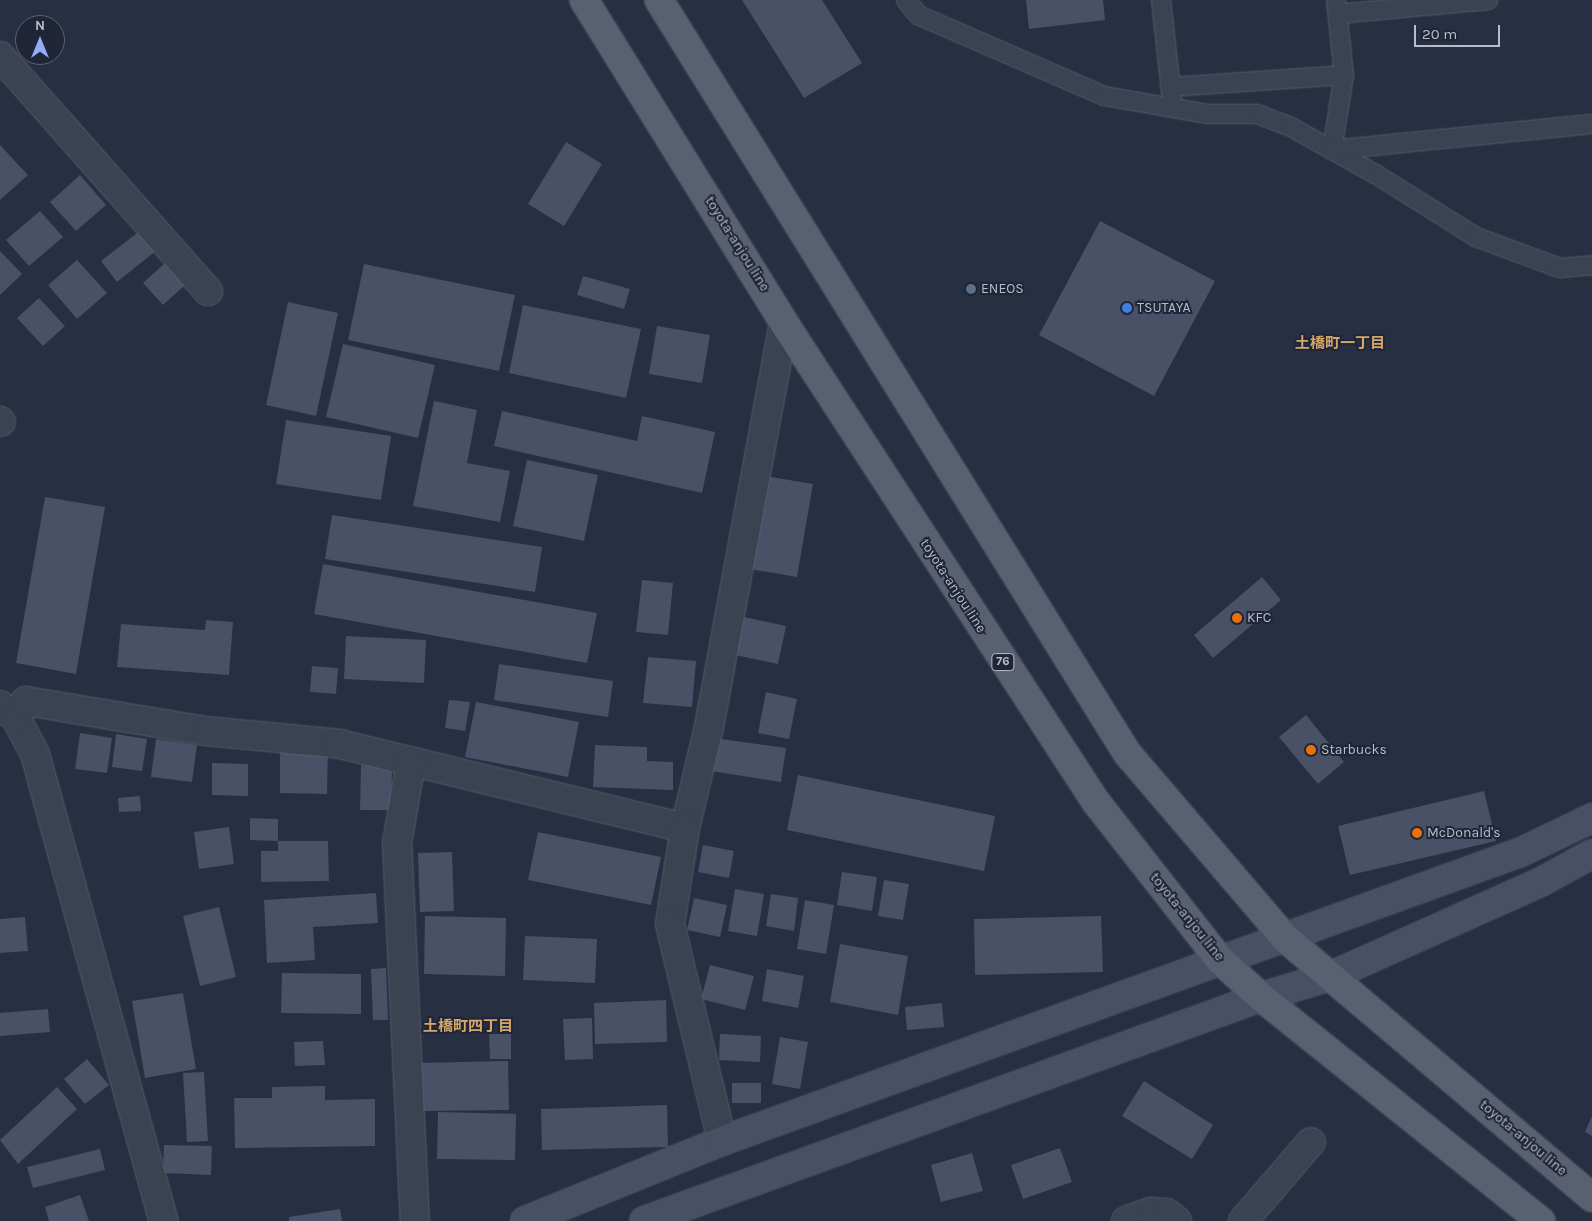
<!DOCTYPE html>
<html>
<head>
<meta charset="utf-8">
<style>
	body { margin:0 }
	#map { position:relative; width:1592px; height:1221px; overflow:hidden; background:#272f42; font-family:Karla,"Noto Sans JP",sans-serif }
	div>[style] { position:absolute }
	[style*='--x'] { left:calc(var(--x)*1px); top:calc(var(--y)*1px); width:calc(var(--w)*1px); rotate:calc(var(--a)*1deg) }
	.building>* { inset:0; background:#485166 }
	.roads { filter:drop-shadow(0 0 1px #565d6c) drop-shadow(0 0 1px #565d6c) }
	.lane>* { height:18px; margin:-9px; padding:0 9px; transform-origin:9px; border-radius:9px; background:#3b4251 }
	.street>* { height:28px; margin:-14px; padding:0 14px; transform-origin:14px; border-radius:14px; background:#3b4251 }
	.secondary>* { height:28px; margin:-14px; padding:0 14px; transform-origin:14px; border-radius:14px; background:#495064 }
	.primary>* { height:28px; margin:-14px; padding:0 14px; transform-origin:14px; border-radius:14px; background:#596071 }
	.dots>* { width:14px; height:14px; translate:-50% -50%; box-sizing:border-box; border:2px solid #202637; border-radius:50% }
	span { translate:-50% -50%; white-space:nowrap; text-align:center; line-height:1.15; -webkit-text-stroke:4px #202637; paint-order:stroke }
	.shield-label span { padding:1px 4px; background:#202637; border:1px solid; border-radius:4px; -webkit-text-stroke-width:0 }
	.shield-label { font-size:12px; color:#b8bdcb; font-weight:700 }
	.street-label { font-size:14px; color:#b8bdcb }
	.poi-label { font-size:14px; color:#b8bdcb }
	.left { translate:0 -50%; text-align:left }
	.neighbourhood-label { font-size:15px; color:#d4a66a; font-weight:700 }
	.north { position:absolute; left:15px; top:15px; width:50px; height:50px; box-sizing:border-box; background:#202637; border:1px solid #5d6272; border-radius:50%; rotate:0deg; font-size:14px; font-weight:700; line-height:20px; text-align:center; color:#b8bdcb }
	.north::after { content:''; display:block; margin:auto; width:18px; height:22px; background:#92acf6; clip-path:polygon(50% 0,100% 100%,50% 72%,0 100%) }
	.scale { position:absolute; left:1414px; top:25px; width:86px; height:22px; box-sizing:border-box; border:2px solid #b8bdcb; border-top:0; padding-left:6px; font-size:15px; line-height:18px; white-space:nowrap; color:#b8bdcb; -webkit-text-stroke:4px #202637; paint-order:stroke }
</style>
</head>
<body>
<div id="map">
	<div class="building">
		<i style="clip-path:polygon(742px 0,822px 0,862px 63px,804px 98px)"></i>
		<i style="clip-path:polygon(1026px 0,1103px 0,1105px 20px,1029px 29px)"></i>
		<i style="clip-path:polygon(566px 142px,602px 164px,564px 226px,528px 204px)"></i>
		<i style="clip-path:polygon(0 145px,28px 175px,0 200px)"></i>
		<i style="clip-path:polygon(80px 175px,106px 205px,76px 231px,50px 202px)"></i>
		<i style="clip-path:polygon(40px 211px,63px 237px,29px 266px,6px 240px)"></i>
		<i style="clip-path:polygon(1100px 221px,1215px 281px,1154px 396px,1039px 335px)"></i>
		<i style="clip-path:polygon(141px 230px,157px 250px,117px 282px,101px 261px)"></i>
		<i style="clip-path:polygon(0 251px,22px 274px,0 295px)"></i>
		<i style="clip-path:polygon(77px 260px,107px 293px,77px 319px,48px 285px)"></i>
		<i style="clip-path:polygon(165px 263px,185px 285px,163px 305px,143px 283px)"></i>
		<i style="clip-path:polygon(364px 264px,515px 295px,499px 371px,348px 340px)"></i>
		<i style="clip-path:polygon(583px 276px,630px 289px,624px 309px,577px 295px)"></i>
		<i style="clip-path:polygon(39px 298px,65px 326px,43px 346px,17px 318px)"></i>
		<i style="clip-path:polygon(288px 302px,338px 313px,316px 416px,266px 405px)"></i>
		<i style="clip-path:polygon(523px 305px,641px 329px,626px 398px,509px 373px)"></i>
		<i style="clip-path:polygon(657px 326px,710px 335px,702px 383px,649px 374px)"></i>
		<i style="clip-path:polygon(343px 344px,435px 365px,418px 438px,326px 417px)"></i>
		<i style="clip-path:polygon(434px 401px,477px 410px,467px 463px,510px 471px,500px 522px,413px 506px)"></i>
		<i style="clip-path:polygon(502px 411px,637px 441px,642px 416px,715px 432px,702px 493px,494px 446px)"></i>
		<i style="clip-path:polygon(286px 420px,391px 436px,381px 500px,276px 484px)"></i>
		<i style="clip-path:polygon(527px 460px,598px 475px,584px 541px,513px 526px)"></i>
		<i style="clip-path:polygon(765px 476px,813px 484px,797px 577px,750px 569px)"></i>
		<i style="clip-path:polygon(45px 497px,105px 507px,76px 674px,16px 663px)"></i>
		<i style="clip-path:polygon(332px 515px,542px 547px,535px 592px,325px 559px)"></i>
		<i style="clip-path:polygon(323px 564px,597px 613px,587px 663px,314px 614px)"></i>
		<i style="clip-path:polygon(1262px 577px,1281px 600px,1213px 658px,1194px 635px)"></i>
		<i style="clip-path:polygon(642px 580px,673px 583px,668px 635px,636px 632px)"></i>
		<i style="clip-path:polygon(744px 617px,786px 626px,778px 664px,735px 655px)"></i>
		<i style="clip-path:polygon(206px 620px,233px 622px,229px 675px,117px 667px,121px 624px,205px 630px)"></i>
		<i style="clip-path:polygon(346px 636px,426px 640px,424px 683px,344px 679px)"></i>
		<i style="clip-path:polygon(648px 657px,696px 661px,692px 707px,643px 703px)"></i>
		<i style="clip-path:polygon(499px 664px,613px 681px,608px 717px,494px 700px)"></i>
		<i style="clip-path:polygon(312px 666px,338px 668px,336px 694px,310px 692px)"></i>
		<i style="clip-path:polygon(766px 692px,797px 699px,789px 739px,758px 733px)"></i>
		<i style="clip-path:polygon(449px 700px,470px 702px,465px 731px,445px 728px)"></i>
		<i style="clip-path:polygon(476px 702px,579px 722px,568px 777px,465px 757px)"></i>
		<i style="clip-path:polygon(1306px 715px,1344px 762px,1318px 784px,1279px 737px)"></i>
		<i style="clip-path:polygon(80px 733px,112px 738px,107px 773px,75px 769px)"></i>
		<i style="clip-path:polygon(116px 734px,147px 739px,142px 771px,112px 767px)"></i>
		<i style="clip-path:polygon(715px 738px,786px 748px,781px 782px,710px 771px)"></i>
		<i style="clip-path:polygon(156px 739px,197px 745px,192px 782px,151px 777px)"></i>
		<i style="clip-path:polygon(595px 745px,647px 747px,647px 761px,673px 762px,673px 790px,593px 787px)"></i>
		<i style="clip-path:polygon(280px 748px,328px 749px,327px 794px,280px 793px)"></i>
		<i style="clip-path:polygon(212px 763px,248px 764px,248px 796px,212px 795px)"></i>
		<i style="clip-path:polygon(361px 765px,392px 766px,391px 810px,360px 810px)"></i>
		<i style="clip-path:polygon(798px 775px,995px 816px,984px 871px,787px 830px)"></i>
		<i style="clip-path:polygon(1484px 791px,1496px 841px,1350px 875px,1338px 826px)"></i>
		<i style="clip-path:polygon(140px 796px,141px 811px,119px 812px,118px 798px)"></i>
		<i style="clip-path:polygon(250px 818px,278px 819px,278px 841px,250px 840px)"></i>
		<i style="clip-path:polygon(229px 827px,234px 864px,199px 869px,194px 832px)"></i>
		<i style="clip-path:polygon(538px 832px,661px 857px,651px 905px,528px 880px)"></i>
		<i style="clip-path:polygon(278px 841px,328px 841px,329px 881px,261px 882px,261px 851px,278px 851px)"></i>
		<i style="clip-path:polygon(703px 845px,734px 851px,729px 878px,698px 872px)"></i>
		<i style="clip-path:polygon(452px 852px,454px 911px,420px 912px,418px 853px)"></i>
		<i style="clip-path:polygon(842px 872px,877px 877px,872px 911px,837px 905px)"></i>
		<i style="clip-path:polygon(884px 880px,909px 884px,903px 920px,878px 916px)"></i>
		<i style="clip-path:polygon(735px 889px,764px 894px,757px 936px,728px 931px)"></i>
		<i style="clip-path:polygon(376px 893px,378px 923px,313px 927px,315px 960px,267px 963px,264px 900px)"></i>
		<i style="clip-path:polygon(771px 894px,798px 898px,794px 931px,766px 926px)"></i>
		<i style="clip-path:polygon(694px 898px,727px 905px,720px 937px,687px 930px)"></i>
		<i style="clip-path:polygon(805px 900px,834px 905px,826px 954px,797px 949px)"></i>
		<i style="clip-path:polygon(219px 907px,236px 977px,200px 986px,183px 916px)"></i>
		<i style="clip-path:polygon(425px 916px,506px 918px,505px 976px,424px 974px)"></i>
		<i style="clip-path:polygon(1101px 916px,1103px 972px,975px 975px,974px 919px)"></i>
		<i style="clip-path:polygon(25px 917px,28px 951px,0 953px,0 919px)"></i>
		<i style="clip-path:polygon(525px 936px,597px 939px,595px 983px,523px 980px)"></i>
		<i style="clip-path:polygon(840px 944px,908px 956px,898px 1015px,830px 1002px)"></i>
		<i style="clip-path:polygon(710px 965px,754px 976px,745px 1010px,701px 999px)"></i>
		<i style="clip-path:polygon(386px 968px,388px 1020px,373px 1020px,371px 969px)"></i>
		<i style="clip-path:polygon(767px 969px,804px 976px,798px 1008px,762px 1001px)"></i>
		<i style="clip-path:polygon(282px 973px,361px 974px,361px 1014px,281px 1013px)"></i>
		<i style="clip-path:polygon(183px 993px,196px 1069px,145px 1078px,132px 1001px)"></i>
		<i style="clip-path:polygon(666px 1000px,667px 1042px,595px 1044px,594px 1003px)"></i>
		<i style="clip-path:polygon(942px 1003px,944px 1027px,907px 1030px,905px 1007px)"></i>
		<i style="clip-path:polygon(48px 1009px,50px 1032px,0 1036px,0 1013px)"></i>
		<i style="clip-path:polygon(592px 1018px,593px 1059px,565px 1060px,563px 1019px)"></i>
		<i style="clip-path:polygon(489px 1034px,511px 1034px,511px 1059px,490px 1059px)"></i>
		<i style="clip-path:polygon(720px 1034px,761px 1036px,760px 1062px,719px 1060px)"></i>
		<i style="clip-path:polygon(780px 1037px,808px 1042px,800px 1089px,772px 1084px)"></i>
		<i style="clip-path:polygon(323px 1041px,325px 1065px,295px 1066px,294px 1042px)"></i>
		<i style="clip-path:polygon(87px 1059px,109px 1085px,85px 1104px,64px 1079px)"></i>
		<i style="clip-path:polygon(508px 1061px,509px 1110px,417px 1111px,416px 1063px)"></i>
		<i style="clip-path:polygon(204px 1072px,208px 1141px,187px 1142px,183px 1073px)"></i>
		<i style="clip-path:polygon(1144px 1081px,1213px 1125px,1192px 1159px,1122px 1116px)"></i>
		<i style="clip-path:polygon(732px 1083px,761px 1083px,761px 1103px,732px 1103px)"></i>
		<i style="clip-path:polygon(325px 1086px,325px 1100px,375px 1099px,375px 1146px,235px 1148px,234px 1098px,272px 1098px,272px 1087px)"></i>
		<i style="clip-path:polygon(57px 1087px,77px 1109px,18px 1164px,0 1140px)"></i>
		<i style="clip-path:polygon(667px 1105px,668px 1147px,542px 1150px,541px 1109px)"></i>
		<i style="clip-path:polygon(438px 1112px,516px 1114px,515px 1160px,437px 1159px)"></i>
		<i style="clip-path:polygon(1592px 1116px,1592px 1136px,1585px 1132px)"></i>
		<i style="clip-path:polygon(164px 1145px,212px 1146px,211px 1175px,163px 1173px)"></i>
		<i style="clip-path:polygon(1060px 1148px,1072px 1182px,1023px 1199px,1011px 1165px)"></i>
		<i style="clip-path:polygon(100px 1149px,105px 1170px,33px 1188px,27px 1167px)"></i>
		<i style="clip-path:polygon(972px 1153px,983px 1191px,941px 1202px,931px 1165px)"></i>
		<i style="clip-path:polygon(80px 1195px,89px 1221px,49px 1221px,45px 1207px)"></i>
		<i style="clip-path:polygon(340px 1209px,342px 1221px,289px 1221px,289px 1217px)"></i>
	</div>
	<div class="roads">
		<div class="lane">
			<i style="--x:906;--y:0;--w:19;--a:51"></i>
			<i style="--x:918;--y:15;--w:203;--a:23.5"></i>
			<i style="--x:1104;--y:96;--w:106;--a:9.8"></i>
			<i style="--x:1208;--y:114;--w:49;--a:0"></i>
			<i style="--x:1257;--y:114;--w:36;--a:21"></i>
			<i style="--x:1291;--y:127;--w:98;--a:29.2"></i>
			<i style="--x:1377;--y:175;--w:117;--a:32.1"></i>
			<i style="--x:1476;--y:237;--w:90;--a:20.3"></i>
			<i style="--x:1560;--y:268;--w:32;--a:-5"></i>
			<i style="--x:1161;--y:0;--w:100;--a:83.7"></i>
			<i style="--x:1338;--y:14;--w:151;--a:-5.3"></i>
			<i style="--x:1344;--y:75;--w:76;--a:99.1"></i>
			<i style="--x:1332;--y:150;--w:261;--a:-5.7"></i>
			<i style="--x:1170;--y:87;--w:174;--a:-3.9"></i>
			<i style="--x:1344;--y:75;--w:75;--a:-96.1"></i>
		</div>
		<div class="street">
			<i style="--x:0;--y:56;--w:314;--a:48.5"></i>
			<i style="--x:0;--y:421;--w:1;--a:45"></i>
			<i style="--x:0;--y:705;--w:21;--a:39"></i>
			<i style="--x:16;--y:718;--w:41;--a:62.2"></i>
			<i style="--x:35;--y:754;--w:484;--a:74.6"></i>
			<i style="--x:16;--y:718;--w:20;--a:-60"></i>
			<i style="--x:26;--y:701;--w:182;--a:9.5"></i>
			<i style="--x:206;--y:731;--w:135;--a:5.5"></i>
			<i style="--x:340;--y:744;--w:355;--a:13.7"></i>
			<i style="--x:685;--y:828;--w:104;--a:-76.6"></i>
			<i style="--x:709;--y:727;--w:411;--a:-79.5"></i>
			<i style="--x:411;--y:762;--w:82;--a:99.8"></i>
			<i style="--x:397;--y:843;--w:378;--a:87.3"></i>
			<i style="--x:685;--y:828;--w:97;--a:98.9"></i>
			<i style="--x:670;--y:924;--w:223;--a:76.5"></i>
			<i style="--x:1126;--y:1221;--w:27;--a:-20"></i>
			<i style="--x:1151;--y:1212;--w:16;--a:4"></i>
			<i style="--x:1167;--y:1213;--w:13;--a:39"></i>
			<i style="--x:1243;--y:1221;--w:104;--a:-49.3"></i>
		</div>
		<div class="secondary">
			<i style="--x:525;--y:1221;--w:213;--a:-22.1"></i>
			<i style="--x:722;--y:1141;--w:850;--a:-19.89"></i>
			<i style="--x:1521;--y:852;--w:79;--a:-25.6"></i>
			<i style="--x:644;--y:1221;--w:656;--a:-19.95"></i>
			<i style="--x:1261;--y:997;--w:73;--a:-16.7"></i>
			<i style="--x:1331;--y:976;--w:230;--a:-24.1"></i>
			<i style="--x:1541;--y:882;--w:58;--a:-28.8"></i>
		</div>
		<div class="primary">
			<i style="--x:584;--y:0;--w:380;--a:58.2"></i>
			<i style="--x:784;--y:323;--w:572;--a:56.92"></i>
			<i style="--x:1096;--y:802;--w:201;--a:51.9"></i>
			<i style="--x:1220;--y:960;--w:55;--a:42.1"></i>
			<i style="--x:1261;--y:997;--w:359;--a:38.7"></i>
			<i style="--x:659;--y:0;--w:887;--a:58.14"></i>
			<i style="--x:1127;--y:753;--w:243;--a:49.5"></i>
			<i style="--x:1285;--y:938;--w:402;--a:40.2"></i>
		</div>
	</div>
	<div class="dots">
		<i style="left:971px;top:289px;background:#5c6f8a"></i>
		<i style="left:1127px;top:308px;background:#3f7fe0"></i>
		<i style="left:1237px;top:618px;background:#e8710a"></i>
		<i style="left:1311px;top:750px;background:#e8710a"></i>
		<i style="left:1417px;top:833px;background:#e8710a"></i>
	</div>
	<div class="shield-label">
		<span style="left:1003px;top:662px">76</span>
	</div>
	<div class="street-label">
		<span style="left:737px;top:244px;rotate:58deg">toyota-anjou line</span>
		<span style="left:953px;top:586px;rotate:57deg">toyota-anjou line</span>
		<span style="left:1187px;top:917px;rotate:51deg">toyota-anjou line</span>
		<span style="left:1523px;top:1138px;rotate:40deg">toyota-anjou line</span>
	</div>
	<div class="poi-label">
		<span class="left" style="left:981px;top:289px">ENEOS</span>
		<span class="left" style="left:1137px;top:308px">TSUTAYA</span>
		<span class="left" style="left:1247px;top:618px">KFC</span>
		<span class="left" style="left:1321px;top:750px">Starbucks</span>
		<span class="left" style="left:1427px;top:833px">McDonald's</span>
	</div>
	<div class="neighbourhood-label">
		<span style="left:1340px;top:344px">土橋町一丁目</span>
		<span style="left:468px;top:1027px">土橋町四丁目</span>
	</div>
	<div class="north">N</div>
	<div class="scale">20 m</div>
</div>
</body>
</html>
